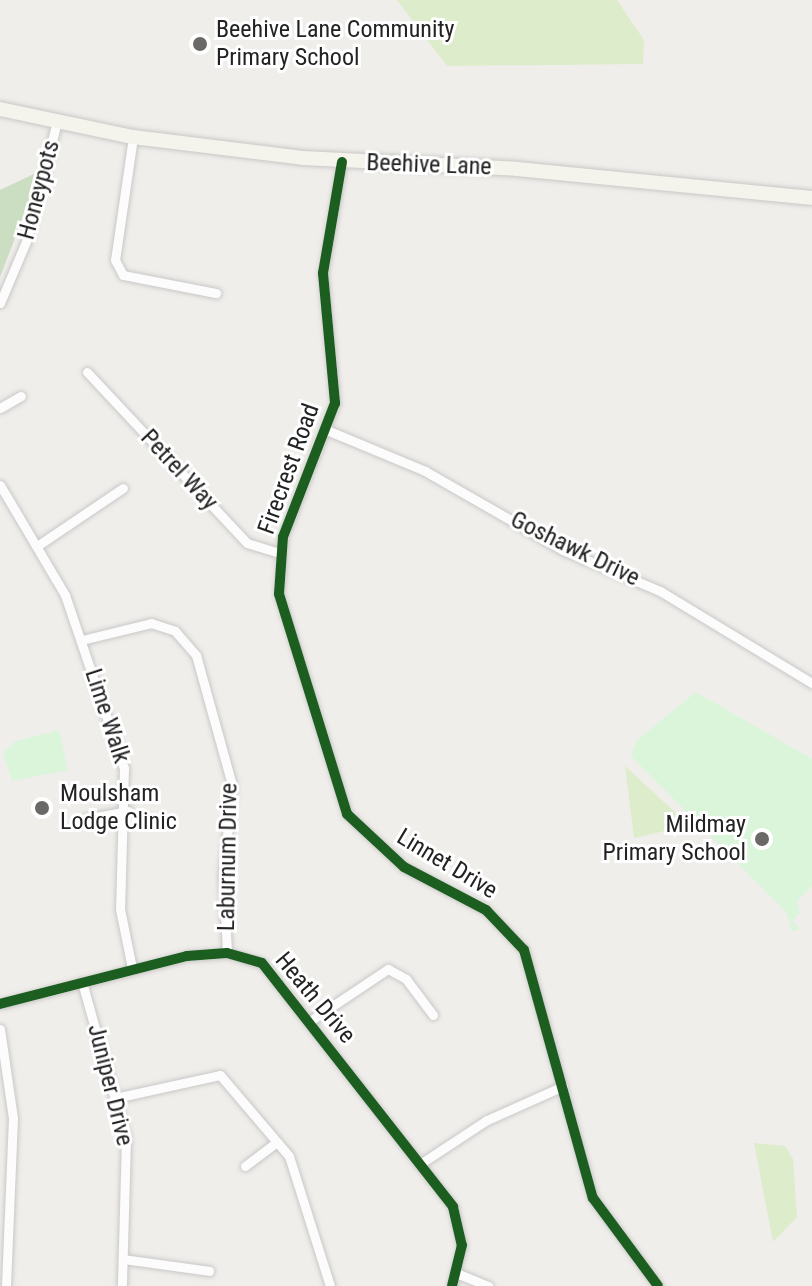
<!DOCTYPE html>
<html>
<head>
<meta charset="utf-8">
<style>
	body { margin:0 }
	#map { position:relative; width:812px; height:1286px; overflow:hidden; background:#f0eeeb; font-family:"Roboto Condensed",sans-serif }
	div>[style] { position:absolute }
	[style*='--x'] { left:calc(var(--x)*1px); top:calc(var(--y)*1px); width:calc(var(--w)*1px); rotate:calc(var(--a)*1deg) }
	.grass>* { inset:0; background:#ddeccb }
	.forest>* { inset:0; background:#cbdec1 }
	.park>* { inset:0; background:#daf5da }
	.roads { filter:drop-shadow(0 0 2px #c9c8c7) drop-shadow(0 0 2px #c9c8c7) }
	.minor>* { height:9px; margin:-4.5px; padding:0 4.5px; transform-origin:4.5px; border-radius:4.5px; background:#fdfcfc }
	.secondary>* { height:14px; margin:-7px; padding:0 7px; transform-origin:7px; border-radius:7px; background:#f4f4ed }
	.cycleway>* { height:10px; margin:-5px; padding:0 5px; transform-origin:5px; border-radius:5px; background:#1b5e20 }
	.dots>* { width:22px; height:22px; translate:-50% -50%; box-sizing:border-box; border:4px solid #fff; border-radius:50% }
	span { translate:-50% -50%; white-space:nowrap; text-align:center; line-height:1.15; -webkit-text-stroke:6px #fff; paint-order:stroke }
	.poi-label { font-size:24px; color:#222 }
	.left { translate:0 -50%; text-align:left }
	.right { translate:-100% -50%; text-align:right }
	.street-label { font-size:24px; color:#222 }
</style>
</head>
<body>
<div id="map">
	<div class="grass">
		<i style="clip-path:polygon(397px 0,617px 0,644px 40px,643px 64px,447px 66px)"></i>
		<i style="clip-path:polygon(625px 766px,677px 814px,691px 825px,634px 838px)"></i>
		<i style="clip-path:polygon(754px 1143px,785px 1146px,793px 1159px,797px 1217px,773px 1242px)"></i>
	</div>
	<div class="forest">
		<i style="clip-path:polygon(40px 171px,12px 246px,0 277px,0 190px)"></i>
	</div>
	<div class="park">
		<i style="clip-path:polygon(696px 692px,812px 759px,812px 886px,797px 901px,800px 913px,792px 921px,800px 929px,792px 932px,786px 912px,631px 756px,636px 741px)"></i>
		<i style="clip-path:polygon(59px 730px,68px 770px,12px 781px,3px 753px,16px 741px)"></i>
	</div>
	<div class="roads">
		<div class="minor">
			<i style="--x:133;--y:137;--w:124;--a:98.3"></i>
			<i style="--x:115;--y:260;--w:17;--a:62"></i>
			<i style="--x:123;--y:275;--w:95;--a:11"></i>
			<i style="--x:342;--y:162;--w:113;--a:99.7"></i>
			<i style="--x:323;--y:273;--w:131;--a:84.7"></i>
			<i style="--x:335;--y:403;--w:144;--a:111.2"></i>
			<i style="--x:283;--y:537;--w:57;--a:94"></i>
			<i style="--x:279;--y:594;--w:230;--a:72.8"></i>
			<i style="--x:347;--y:814;--w:78;--a:42.9"></i>
			<i style="--x:404;--y:867;--w:93;--a:27.7"></i>
			<i style="--x:486;--y:910;--w:55;--a:46.5"></i>
			<i style="--x:524;--y:950;--w:257;--a:74.5"></i>
			<i style="--x:593;--y:1198;--w:109;--a:53.5"></i>
			<i style="--x:0;--y:303;--w:69;--a:-67.1"></i>
			<i style="--x:27;--y:239;--w:122;--a:-75.7"></i>
			<i style="--x:87;--y:372;--w:234;--a:46.9"></i>
			<i style="--x:247;--y:543;--w:34;--a:17"></i>
			<i style="--x:0;--y:408;--w:24;--a:-30"></i>
			<i style="--x:329;--y:431;--w:104;--a:22.6"></i>
			<i style="--x:425;--y:471;--w:159;--a:29.8"></i>
			<i style="--x:563;--y:550;--w:105;--a:22.9"></i>
			<i style="--x:660;--y:591;--w:178;--a:31.2"></i>
			<i style="--x:0;--y:485;--w:128;--a:59.4"></i>
			<i style="--x:65;--y:595;--w:183;--a:71.2"></i>
			<i style="--x:124;--y:768;--w:141;--a:91.6"></i>
			<i style="--x:120;--y:909;--w:60;--a:78.5"></i>
			<i style="--x:40;--y:544;--w:100;--a:-34"></i>
			<i style="--x:82;--y:640;--w:71;--a:-13.8"></i>
			<i style="--x:151;--y:623;--w:25;--a:18"></i>
			<i style="--x:175;--y:631;--w:32;--a:49"></i>
			<i style="--x:196;--y:655;--w:135;--a:74.5"></i>
			<i style="--x:232;--y:785;--w:91;--a:95.6"></i>
			<i style="--x:223;--y:876;--w:77;--a:87"></i>
			<i style="--x:85;--y:819;--w:44;--a:-10.5"></i>
			<i style="--x:82;--y:982;--w:163;--a:74.3"></i>
			<i style="--x:126;--y:1139;--w:147;--a:91.6"></i>
			<i style="--x:0;--y:1004;--w:193;--a:-14.4"></i>
			<i style="--x:187;--y:956;--w:40;--a:-4.3"></i>
			<i style="--x:227;--y:953;--w:36;--a:16"></i>
			<i style="--x:262;--y:963;--w:310;--a:51.9"></i>
			<i style="--x:453;--y:1207;--w:39;--a:77"></i>
			<i style="--x:462;--y:1245;--w:42;--a:103.7"></i>
			<i style="--x:310;--y:1021;--w:94;--a:-33.7"></i>
			<i style="--x:388;--y:969;--w:21;--a:29"></i>
			<i style="--x:406;--y:979;--w:45;--a:53.1"></i>
			<i style="--x:0;--y:1029;--w:90;--a:81.7"></i>
			<i style="--x:13;--y:1118;--w:168;--a:92.4"></i>
			<i style="--x:115;--y:1098;--w:107;--a:-12.4"></i>
			<i style="--x:220;--y:1075;--w:106;--a:49.6"></i>
			<i style="--x:289;--y:1156;--w:136;--a:72.5"></i>
			<i style="--x:420;--y:1164;--w:80;--a:-33.3"></i>
			<i style="--x:487;--y:1120;--w:83;--a:-24.1"></i>
			<i style="--x:245;--y:1166;--w:40;--a:-37"></i>
			<i style="--x:123;--y:1259;--w:87;--a:7.9"></i>
			<i style="--x:456;--y:1273;--w:35;--a:22"></i>
		</div>
		<div class="secondary">
			<i style="--x:0;--y:109;--w:136;--a:11.9"></i>
			<i style="--x:133;--y:137;--w:171;--a:7"></i>
			<i style="--x:303;--y:158;--w:214;--a:2.9"></i>
			<i style="--x:517;--y:169;--w:296;--a:5.6"></i>
		</div>
	</div>
	<div class="cycleway">
		<i style="--x:342;--y:162;--w:113;--a:99.7"></i>
		<i style="--x:323;--y:273;--w:131;--a:84.7"></i>
		<i style="--x:335;--y:403;--w:144;--a:111.2"></i>
		<i style="--x:283;--y:537;--w:57;--a:94"></i>
		<i style="--x:279;--y:594;--w:230;--a:72.8"></i>
		<i style="--x:347;--y:814;--w:78;--a:42.9"></i>
		<i style="--x:404;--y:867;--w:93;--a:27.7"></i>
		<i style="--x:486;--y:910;--w:55;--a:46.5"></i>
		<i style="--x:524;--y:950;--w:257;--a:74.5"></i>
		<i style="--x:593;--y:1198;--w:109;--a:53.5"></i>
		<i style="--x:0;--y:1004;--w:193;--a:-14.4"></i>
		<i style="--x:187;--y:956;--w:40;--a:-4.3"></i>
		<i style="--x:227;--y:953;--w:36;--a:16"></i>
		<i style="--x:262;--y:963;--w:310;--a:51.9"></i>
		<i style="--x:453;--y:1207;--w:39;--a:77"></i>
		<i style="--x:462;--y:1245;--w:42;--a:103.7"></i>
	</div>
	<div class="dots">
		<i style="left:200px;top:44px;background:#6a6968"></i>
		<i style="left:42px;top:808px;background:#6a6968"></i>
		<i style="left:762px;top:839px;background:#6a6968"></i>
	</div>
	<div class="poi-label">
		<span class="left" style="left:216px;top:44px">Beehive Lane Community<br>Primary School</span>
		<span class="left" style="left:60px;top:808px">Moulsham<br>Lodge Clinic</span>
		<span class="right" style="left:746px;top:839px">Mildmay<br>Primary School</span>
	</div>
	<div class="street-label">
		<span style="left:429px;top:165px;rotate:2deg">Beehive Lane</span>
		<span style="left:39px;top:190px;rotate:-75deg">Honeypots</span>
		<span style="left:289px;top:469px;rotate:-70deg">Firecrest Road</span>
		<span style="left:179px;top:470px;rotate:47deg">Petrel Way</span>
		<span style="left:575px;top:549px;rotate:26deg">Goshawk Drive</span>
		<span style="left:107px;top:716px;rotate:72deg">Lime Walk</span>
		<span style="left:228px;top:857px;rotate:-89deg">Laburnum Drive</span>
		<span style="left:447px;top:864px;rotate:31deg">Linnet Drive</span>
		<span style="left:315px;top:998px;rotate:50deg">Heath Drive</span>
		<span style="left:110px;top:1085px;rotate:76deg">Juniper Drive</span>
	</div>
</div>
</body>
</html>
